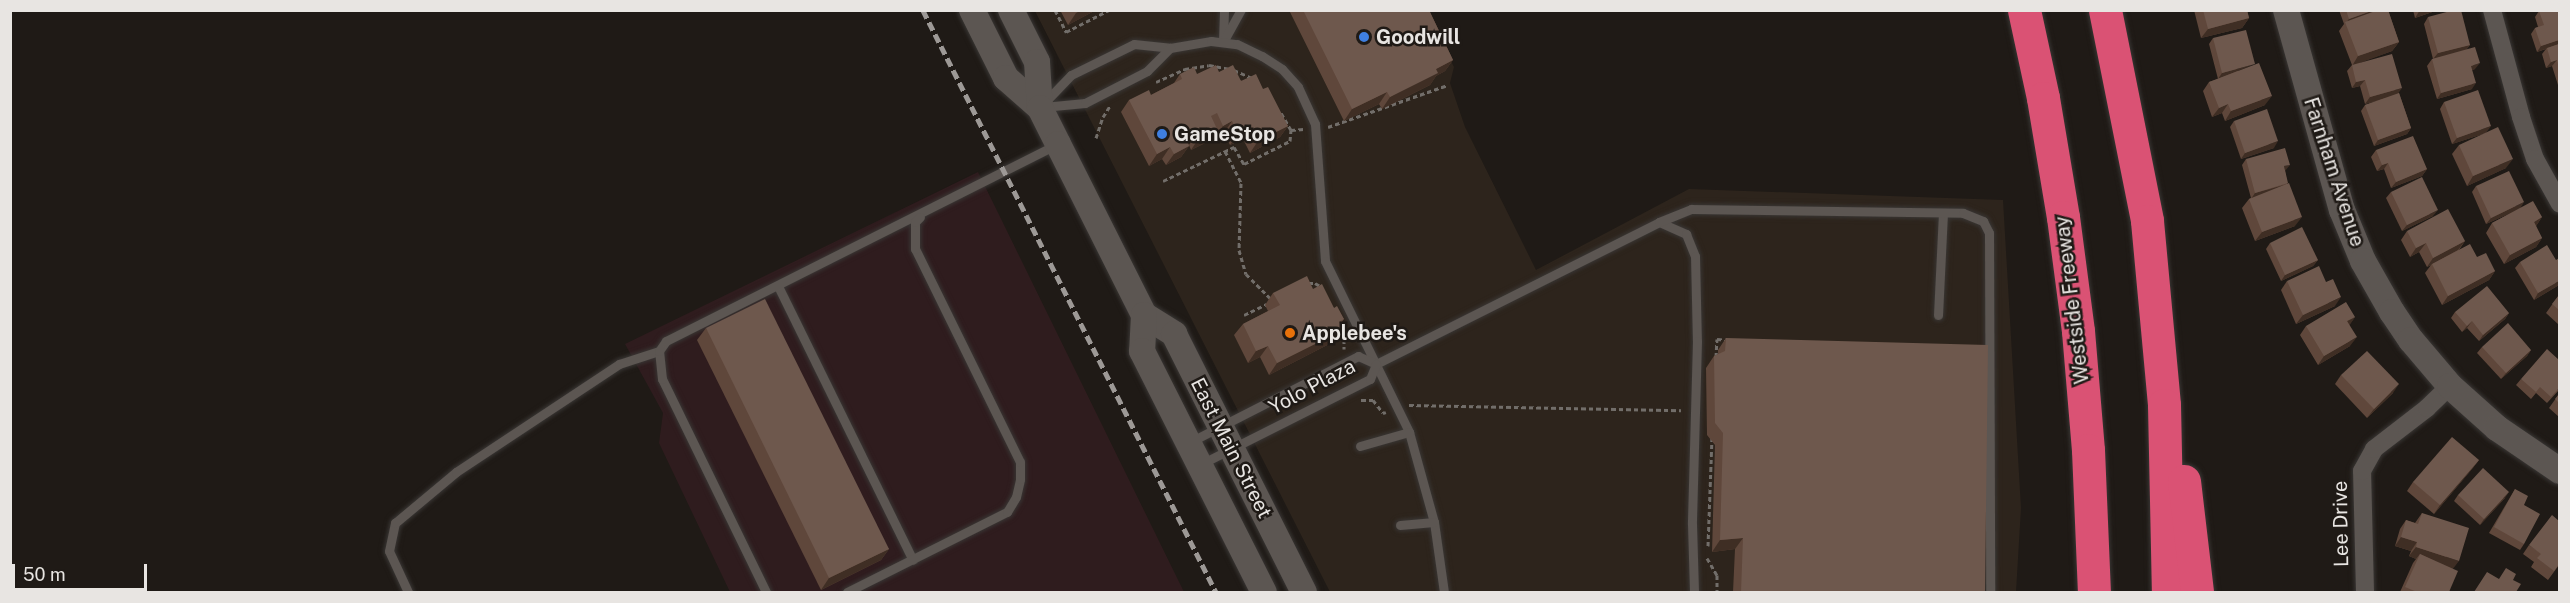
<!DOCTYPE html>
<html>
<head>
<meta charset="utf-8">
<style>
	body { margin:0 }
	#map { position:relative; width:2570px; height:603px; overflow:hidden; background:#1f1a16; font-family:"Public Sans",sans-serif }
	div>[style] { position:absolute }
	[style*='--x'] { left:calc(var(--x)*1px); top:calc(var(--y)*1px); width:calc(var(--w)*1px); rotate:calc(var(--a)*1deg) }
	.built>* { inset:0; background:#2d241c }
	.industrial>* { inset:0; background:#2f1c1e }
	.path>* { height:3px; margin-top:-1.5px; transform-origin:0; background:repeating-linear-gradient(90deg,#726e6a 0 4.5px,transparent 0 7.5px) }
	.roads { filter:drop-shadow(0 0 2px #393634) drop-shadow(0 0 2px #393634) }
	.lane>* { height:9px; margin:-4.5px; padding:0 4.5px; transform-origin:4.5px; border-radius:4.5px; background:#5c5652 }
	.street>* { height:18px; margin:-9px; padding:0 9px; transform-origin:9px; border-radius:9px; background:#5c5652 }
	.secondary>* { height:26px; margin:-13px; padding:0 13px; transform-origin:13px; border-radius:13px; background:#5c5652 }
	.highway>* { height:33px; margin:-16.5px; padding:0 16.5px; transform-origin:16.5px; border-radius:16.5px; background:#da5274 }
	.rail>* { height:4.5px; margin-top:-2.25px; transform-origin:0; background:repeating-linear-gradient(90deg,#9d9996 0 9px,transparent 0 13.5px) }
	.wall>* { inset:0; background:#5f473b }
	.shaded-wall>* { inset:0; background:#3f2e24 }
	.building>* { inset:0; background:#6e584d }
	.dots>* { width:16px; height:16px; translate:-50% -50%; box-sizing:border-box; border:3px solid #1f1a16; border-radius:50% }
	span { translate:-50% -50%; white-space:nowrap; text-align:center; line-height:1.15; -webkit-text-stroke:5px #1f1a16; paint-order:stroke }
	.poi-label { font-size:20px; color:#e8e5e2; font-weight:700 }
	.left { translate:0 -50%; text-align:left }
	.street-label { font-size:20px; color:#e8e5e2 }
	.frame { position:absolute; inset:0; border:12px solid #e8e5e2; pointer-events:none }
	.scale { position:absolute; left:12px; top:564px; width:135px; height:27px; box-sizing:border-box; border:3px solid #e8e5e2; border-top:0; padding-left:8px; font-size:18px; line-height:21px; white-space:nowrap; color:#e8e5e2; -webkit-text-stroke:4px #1f1a16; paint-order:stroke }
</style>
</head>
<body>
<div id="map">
	<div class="built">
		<i style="clip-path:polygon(1035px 11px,1425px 11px,1454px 67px,1450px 83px,1465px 127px,1536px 270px,1689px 189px,2003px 200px,2021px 508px,2016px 592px,1330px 592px)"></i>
	</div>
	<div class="industrial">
		<i style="clip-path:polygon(978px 172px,1184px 592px,730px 592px,659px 443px,663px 413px,625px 344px)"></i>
	</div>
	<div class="path">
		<i style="--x:1055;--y:10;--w:25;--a:63"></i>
		<i style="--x:1066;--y:32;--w:48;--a:-27.1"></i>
		<i style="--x:1156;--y:82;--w:32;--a:-24"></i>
		<i style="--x:1185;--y:69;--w:24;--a:-9"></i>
		<i style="--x:1209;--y:65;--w:25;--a:11"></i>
		<i style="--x:1234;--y:70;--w:20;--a:24"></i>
		<i style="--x:1328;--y:127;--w:127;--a:-19.3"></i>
		<i style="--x:1291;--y:130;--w:13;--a:-4"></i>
		<i style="--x:1096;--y:138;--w:22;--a:-72"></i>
		<i style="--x:1103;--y:117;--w:13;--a:-58"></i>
		<i style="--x:1225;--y:151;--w:36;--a:63"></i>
		<i style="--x:1241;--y:183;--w:67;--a:91.7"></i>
		<i style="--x:1239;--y:250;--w:25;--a:74"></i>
		<i style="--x:1246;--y:274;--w:35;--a:45"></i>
		<i style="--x:1163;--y:181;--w:79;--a:-25.6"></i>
		<i style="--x:1234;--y:147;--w:20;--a:60"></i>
		<i style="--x:1244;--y:164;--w:51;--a:-26.6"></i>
		<i style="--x:1290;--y:141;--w:11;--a:-85"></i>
		<i style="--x:1291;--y:130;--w:20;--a:-120"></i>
		<i style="--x:1308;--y:283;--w:7;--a:0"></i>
		<i style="--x:1315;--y:283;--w:6;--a:31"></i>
		<i style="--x:1244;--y:315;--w:25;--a:-26"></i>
		<i style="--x:1344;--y:332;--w:17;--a:90"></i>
		<i style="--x:1716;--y:357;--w:18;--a:-87"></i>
		<i style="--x:1717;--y:339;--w:12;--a:5"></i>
		<i style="--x:1361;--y:400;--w:12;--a:0"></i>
		<i style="--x:1373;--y:400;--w:16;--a:52"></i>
		<i style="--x:1383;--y:413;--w:3;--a:-18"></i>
		<i style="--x:1409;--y:405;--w:272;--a:1.1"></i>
		<i style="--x:1708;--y:546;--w:108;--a:-87.9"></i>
		<i style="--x:1707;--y:558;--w:20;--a:60"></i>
		<i style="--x:1717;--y:575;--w:17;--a:90"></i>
	</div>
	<div class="roads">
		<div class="lane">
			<i style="--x:1223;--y:40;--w:30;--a:-88"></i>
			<i style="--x:1223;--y:42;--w:37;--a:-61"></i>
			<i style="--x:1044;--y:103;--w:39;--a:-46"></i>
			<i style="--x:1071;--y:75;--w:70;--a:-26.2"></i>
			<i style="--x:1134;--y:44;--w:36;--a:6"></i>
			<i style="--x:1170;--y:48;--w:42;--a:-9.7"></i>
			<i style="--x:1211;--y:41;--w:26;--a:7"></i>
			<i style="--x:1237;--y:44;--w:28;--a:26"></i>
			<i style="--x:1262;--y:56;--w:24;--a:33"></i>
			<i style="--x:1282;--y:69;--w:24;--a:48"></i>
			<i style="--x:1298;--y:87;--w:41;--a:65.3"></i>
			<i style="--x:1315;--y:124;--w:137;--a:85.8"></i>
			<i style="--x:1325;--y:261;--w:191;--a:63.8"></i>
			<i style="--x:1409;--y:432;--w:93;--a:74.5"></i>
			<i style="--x:1434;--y:522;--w:71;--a:81.9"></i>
			<i style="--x:1043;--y:107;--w:42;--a:-5.4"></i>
			<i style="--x:1085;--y:103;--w:70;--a:-27.3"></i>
			<i style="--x:1147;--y:71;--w:33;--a:-45"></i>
			<i style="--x:1659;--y:222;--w:30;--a:24"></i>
			<i style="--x:1686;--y:234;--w:24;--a:68"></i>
			<i style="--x:1695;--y:256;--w:85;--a:88.7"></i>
			<i style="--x:1697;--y:341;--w:183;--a:91.6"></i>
			<i style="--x:1692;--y:524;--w:68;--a:88.3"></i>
			<i style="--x:778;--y:286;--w:305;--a:63.8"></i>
			<i style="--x:1938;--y:315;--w:102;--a:-87.2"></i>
			<i style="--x:1376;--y:364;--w:317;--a:-26.6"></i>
			<i style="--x:1659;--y:222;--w:35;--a:-22"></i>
			<i style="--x:1691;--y:209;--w:272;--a:0.8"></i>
			<i style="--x:1963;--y:213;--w:22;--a:22"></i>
			<i style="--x:1983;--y:221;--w:13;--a:63"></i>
			<i style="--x:1989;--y:233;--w:359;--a:89.8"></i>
			<i style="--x:1190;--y:442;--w:189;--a:-27.1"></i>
			<i style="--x:1358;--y:356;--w:20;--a:24"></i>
			<i style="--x:1360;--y:446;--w:51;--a:-15.9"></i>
			<i style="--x:1201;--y:464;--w:189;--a:-26.7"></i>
			<i style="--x:1370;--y:379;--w:16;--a:-68"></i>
			<i style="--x:1400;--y:525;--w:34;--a:-5"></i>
			<i style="--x:408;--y:592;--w:45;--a:-114.9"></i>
			<i style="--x:389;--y:551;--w:29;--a:-78"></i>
			<i style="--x:395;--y:523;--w:80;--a:-39.9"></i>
			<i style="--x:456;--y:472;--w:196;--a:-33.5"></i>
			<i style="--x:619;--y:364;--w:42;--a:-18"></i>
			<i style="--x:766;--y:592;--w:237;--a:-116"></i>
			<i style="--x:662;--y:379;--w:28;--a:-96"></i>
			<i style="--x:659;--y:351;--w:12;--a:-55"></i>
			<i style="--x:666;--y:341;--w:436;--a:-26.7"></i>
			<i style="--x:847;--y:592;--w:179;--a:-26.6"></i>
			<i style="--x:1007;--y:512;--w:17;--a:-59"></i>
			<i style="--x:1016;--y:497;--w:18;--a:-77"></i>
			<i style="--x:1020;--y:479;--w:17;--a:-90"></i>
			<i style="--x:1020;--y:462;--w:237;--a:-116.2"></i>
			<i style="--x:915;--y:249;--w:27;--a:-90"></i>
			<i style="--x:915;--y:222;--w:7;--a:-45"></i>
		</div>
		<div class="street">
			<i style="--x:2492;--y:10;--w:111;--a:74.8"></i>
			<i style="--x:2521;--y:117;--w:44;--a:71.6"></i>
			<i style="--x:2535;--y:159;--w:51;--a:60.9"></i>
			<i style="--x:2365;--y:592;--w:121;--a:-91.4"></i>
			<i style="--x:2362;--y:471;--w:25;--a:-61"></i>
			<i style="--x:2374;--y:449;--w:67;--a:-37.7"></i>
			<i style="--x:2427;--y:408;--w:32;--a:-44"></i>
		</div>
		<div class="secondary">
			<i style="--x:972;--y:10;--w:76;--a:63.4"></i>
			<i style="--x:1006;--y:78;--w:45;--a:41.4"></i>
			<i style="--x:1011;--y:10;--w:58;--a:63.4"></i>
			<i style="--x:1037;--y:62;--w:46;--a:86.3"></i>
			<i style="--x:1040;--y:108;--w:40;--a:63.4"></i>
			<i style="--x:1058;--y:144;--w:191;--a:63.3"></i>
			<i style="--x:1144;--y:315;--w:36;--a:32"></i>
			<i style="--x:1174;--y:334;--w:289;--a:63.3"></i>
			<i style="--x:2286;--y:10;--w:208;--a:74.4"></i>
			<i style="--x:2342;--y:210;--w:55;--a:67.6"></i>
			<i style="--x:2363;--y:261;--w:59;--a:60.4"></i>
			<i style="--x:2392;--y:312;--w:34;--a:56"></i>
			<i style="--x:2411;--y:340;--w:60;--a:49.7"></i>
			<i style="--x:2450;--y:386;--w:63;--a:41.8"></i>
			<i style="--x:2497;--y:428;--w:76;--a:34.3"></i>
			<i style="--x:1144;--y:315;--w:36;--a:93"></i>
			<i style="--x:1142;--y:351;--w:270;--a:63.2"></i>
		</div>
		<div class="highway">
			<i style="--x:2024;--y:10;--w:90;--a:77.8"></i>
			<i style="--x:2043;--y:98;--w:121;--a:80.5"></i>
			<i style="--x:2063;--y:217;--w:115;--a:82.5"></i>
			<i style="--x:2078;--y:331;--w:119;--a:85.2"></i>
			<i style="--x:2088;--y:450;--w:142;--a:87.6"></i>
			<i style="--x:2105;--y:10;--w:215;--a:78.7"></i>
			<i style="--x:2147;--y:221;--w:185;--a:84.7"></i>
			<i style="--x:2164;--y:405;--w:187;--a:88.8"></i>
			<i style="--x:2184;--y:481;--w:112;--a:83.3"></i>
		</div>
	</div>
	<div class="rail">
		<i style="--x:923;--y:10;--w:652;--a:63.28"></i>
	</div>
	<div class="wall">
		<i style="clip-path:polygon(1060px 10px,1096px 10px,1068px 25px)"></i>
		<i style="clip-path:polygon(1289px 10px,1429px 10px,1453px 60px,1445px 71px,1436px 76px,1430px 85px,1382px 109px,1379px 104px,1344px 121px)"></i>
		<i style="clip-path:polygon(2194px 10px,2247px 10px,2249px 18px,2242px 28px,2201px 38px)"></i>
		<i style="clip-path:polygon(2339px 10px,2388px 10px,2399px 42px,2392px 51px,2358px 63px,2399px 93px,2411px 128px,2407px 134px,2374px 146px,2361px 111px,2365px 105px,2380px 100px,2365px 104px,2360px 86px,2352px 88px,2347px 71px,2352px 65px,2339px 31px,2344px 24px)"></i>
		<i style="clip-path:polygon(2413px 10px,2438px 10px,2415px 18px)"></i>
		<i style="clip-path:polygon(2559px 10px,2559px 84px,2558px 85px,2552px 66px,2546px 68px,2542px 54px,2546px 49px,2537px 52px,2531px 34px,2535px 28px,2538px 27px,2535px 17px,2539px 11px)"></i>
		<i style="clip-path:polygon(2428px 17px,2470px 45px,2466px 50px,2475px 69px,2472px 70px,2472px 89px,2437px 99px,2427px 66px,2432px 59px,2433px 59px,2424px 24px)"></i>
		<i style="clip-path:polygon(2213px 38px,2265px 105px,2225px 121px,2222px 113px,2212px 117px,2203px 91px,2209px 82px,2218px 79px,2209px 44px)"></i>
		<i style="clip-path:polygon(1219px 72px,1263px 89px,1288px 126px,1280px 137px,1250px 153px,1243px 139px,1230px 145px,1224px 133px,1215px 137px,1213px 134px,1209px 141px,1191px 150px,1189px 145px,1189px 146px,1181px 157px,1166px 165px,1162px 159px,1149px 166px,1121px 112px,1129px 100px,1151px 95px,1174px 83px,1180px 74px,1197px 74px)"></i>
		<i style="clip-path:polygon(2444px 102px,2486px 133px,2452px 144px,2440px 109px)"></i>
		<i style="clip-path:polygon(2234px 121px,2274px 148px,2241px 159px,2230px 127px)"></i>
		<i style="clip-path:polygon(2459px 145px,2506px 168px,2467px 186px,2452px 154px)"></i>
		<i style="clip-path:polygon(2376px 150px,2427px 169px,2422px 176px,2391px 188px,2384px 169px,2377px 171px,2371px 157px)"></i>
		<i style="clip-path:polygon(2246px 159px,2285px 171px,2295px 226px,2255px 241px,2242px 208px,2249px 199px,2251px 198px,2242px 165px)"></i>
		<i style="clip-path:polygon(2476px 186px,2520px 208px,2542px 217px,2536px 226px,2542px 238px,2536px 247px,2504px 264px,2486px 233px,2492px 223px,2519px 209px,2486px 224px,2472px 192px)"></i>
		<i style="clip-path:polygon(2391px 192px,2433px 216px,2402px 231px,2386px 198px)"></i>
		<i style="clip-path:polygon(2407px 231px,2465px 241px,2459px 250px,2477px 257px,2495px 271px,2489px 280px,2442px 305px,2425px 273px,2431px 265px,2427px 267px,2419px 252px,2410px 257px,2401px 240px)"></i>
		<i style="clip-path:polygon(2270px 243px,2318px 260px,2313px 266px,2281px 281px,2266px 249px)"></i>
		<i style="clip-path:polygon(2520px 262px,2559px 285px,2534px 300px,2515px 268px)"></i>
		<i style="clip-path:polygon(2287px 281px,2335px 306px,2296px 324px,2281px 290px)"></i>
		<i style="clip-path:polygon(1313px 289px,1334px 308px,1344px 319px,1340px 325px,1343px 330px,1335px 341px,1269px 375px,1260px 357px,1248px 363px,1234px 335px,1243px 324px,1268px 311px,1265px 305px,1273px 293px)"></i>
		<i style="clip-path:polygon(2559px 295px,2559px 325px,2546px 313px)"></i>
		<i style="clip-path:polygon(2455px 312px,2509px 313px,2505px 319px,2479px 341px,2467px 328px,2462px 332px,2451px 318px)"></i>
		<i style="clip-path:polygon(2355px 317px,2349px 325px,2350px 346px,2318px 365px,2300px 335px,2306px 326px)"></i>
		<i style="clip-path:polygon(706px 328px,889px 549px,881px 560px,821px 590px,697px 340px)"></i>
		<i style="clip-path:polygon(1726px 338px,1985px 592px,1733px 592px,1735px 549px,1712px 552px,1715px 445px,1707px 435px,1706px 368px,1714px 356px,1718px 354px,1718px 350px)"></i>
		<i style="clip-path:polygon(2482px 347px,2531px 350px,2527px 356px,2501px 379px,2477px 353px)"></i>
		<i style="clip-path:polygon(2341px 375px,2393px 393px,2367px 418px,2335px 384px)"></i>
		<i style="clip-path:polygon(2521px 379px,2559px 390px,2547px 403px,2536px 393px,2531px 399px,2516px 385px)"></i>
		<i style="clip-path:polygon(2559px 394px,2559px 417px,2549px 408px)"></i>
		<i style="clip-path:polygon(2479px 460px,2472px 469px,2434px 514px,2407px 491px,2413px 482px)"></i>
		<i style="clip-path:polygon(2515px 489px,2524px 505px,2524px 544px,2520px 550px,2489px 533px)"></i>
		<i style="clip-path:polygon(2458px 495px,2505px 498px,2480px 525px,2454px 501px)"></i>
		<i style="clip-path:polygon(2422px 513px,2453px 569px,2449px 592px,2400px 592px,2413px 563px,2416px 559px,2409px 556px,2411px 551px,2395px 546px,2400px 529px,2406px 520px,2415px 523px)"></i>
		<i style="clip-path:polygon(2529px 545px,2559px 565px,2548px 580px,2531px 567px,2534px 562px,2523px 554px)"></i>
	</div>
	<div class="shaded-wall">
		<i style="clip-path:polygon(1082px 10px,1096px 10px,1068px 25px,1076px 13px)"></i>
		<i style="clip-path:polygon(2374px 10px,2380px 10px,2346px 23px,2349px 19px)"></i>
		<i style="clip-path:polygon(2420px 10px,2438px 10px,2415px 18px)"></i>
		<i style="clip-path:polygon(2249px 18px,2242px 28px,2201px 38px,2208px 29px)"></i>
		<i style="clip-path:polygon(2559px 40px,2559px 44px,2537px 52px,2541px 46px)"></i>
		<i style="clip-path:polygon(2399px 42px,2392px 51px,2352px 66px,2358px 56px)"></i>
		<i style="clip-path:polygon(2470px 45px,2465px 51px,2433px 59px,2438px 53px)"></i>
		<i style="clip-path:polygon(1453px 60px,1445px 71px,1436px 76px,1430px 85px,1382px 109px,1390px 97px,1436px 69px)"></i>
		<i style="clip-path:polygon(2557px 60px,2552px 66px,2546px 68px,2551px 62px)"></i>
		<i style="clip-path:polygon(2480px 63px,2475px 69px,2467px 72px,2471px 66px)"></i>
		<i style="clip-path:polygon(2255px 64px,2218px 79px,2222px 73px)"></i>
		<i style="clip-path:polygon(2365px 80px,2360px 86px,2352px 88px,2356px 82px)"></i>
		<i style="clip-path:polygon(2476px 83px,2472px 89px,2437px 99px,2441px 93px)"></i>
		<i style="clip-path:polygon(2402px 88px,2397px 95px,2365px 104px,2370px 97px)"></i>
		<i style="clip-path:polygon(1387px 92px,1379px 104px,1344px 121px,1352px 109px)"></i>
		<i style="clip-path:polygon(2272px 96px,2265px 105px,2225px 121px,2231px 111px)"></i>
		<i style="clip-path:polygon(2228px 104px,2222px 113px,2212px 117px,2219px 108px)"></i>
		<i style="clip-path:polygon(1232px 121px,1224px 133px,1215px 137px,1223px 126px)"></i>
		<i style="clip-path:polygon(1288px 126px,1280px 137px,1250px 153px,1258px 141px)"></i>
		<i style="clip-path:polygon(2491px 126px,2486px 133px,2452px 144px,2457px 138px)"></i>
		<i style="clip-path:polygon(1251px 127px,1243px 139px,1230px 145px,1238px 133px)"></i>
		<i style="clip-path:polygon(2411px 128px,2407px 134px,2374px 146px,2378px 140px)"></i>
		<i style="clip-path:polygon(1217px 129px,1209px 141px,1191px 150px,1199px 138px)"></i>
		<i style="clip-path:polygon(1197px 133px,1189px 145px,1186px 139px)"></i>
		<i style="clip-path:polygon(2278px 141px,2274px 148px,2241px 159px,2245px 153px)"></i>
		<i style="clip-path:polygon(1189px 146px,1181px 157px,1166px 165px,1174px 154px)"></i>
		<i style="clip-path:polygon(1170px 147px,1162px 159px,1149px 166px,1157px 154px)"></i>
		<i style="clip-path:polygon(2513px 159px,2506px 168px,2467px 186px,2473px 176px)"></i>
		<i style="clip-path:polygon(2388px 163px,2384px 169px,2377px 171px,2382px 165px)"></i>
		<i style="clip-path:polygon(2290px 165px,2285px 171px,2284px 166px)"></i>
		<i style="clip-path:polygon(2427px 169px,2422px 176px,2391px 188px,2396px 182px)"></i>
		<i style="clip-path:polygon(2288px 184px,2251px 199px,2255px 193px)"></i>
		<i style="clip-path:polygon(2524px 202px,2520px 209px,2486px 224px,2491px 218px)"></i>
		<i style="clip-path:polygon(2438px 210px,2433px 216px,2402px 231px,2407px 225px)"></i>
		<i style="clip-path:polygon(2302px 217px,2295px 226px,2255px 241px,2262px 232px)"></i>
		<i style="clip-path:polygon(2542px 217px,2536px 226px,2534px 222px)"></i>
		<i style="clip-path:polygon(2542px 238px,2536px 247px,2504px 264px,2510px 255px)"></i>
		<i style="clip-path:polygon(2465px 241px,2458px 250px,2427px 267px,2433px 258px)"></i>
		<i style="clip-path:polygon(2426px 243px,2419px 252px,2410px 257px,2416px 248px)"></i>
		<i style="clip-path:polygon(2318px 260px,2313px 266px,2281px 281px,2285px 275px)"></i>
		<i style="clip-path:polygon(2495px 271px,2489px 280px,2442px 305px,2448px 296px)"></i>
		<i style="clip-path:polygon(2559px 281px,2559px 285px,2534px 300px,2538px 293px)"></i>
		<i style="clip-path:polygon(2341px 297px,2335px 306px,2296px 324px,2303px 315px)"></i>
		<i style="clip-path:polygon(2509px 313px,2505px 319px,2479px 341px,2483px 335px)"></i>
		<i style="clip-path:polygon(2355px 317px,2349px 326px,2347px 321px)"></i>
		<i style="clip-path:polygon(2472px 321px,2467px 328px,2462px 332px,2467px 326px)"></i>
		<i style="clip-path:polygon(1343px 330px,1335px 341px,1269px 375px,1277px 363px)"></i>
		<i style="clip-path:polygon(2357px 337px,2350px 346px,2318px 365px,2324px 356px)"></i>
		<i style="clip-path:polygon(1268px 346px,1260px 357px,1248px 363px,1256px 351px)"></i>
		<i style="clip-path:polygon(2531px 350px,2527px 356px,2501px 379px,2506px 373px)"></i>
		<i style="clip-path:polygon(2399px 384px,2393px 393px,2367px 418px,2374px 409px)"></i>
		<i style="clip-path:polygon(2479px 460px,2472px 469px,2434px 514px,2440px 505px)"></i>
		<i style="clip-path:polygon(2509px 492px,2505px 498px,2480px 525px,2484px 519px)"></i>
		<i style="clip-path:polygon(2401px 537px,2417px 542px,2411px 551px,2395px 546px)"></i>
		<i style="clip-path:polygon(1743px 538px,1735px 549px,1712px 552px,1720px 540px)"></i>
		<i style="clip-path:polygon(2416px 547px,2459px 561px,2452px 570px,2420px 554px,2416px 559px,2409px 556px)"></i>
		<i style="clip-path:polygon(889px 549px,881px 560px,821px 590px,829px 578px)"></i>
	</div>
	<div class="building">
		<i style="clip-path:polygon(1303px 10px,1429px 10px,1453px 60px,1436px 69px,1438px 73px,1390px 97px,1387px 92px,1352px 109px)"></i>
		<i style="clip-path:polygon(2203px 10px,2247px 10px,2249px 18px,2208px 29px)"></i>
		<i style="clip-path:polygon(2346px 10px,2374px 10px,2349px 19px)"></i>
		<i style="clip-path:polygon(2378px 10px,2388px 10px,2399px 42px,2358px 56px,2345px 22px)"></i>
		<i style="clip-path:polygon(2454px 10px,2461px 10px,2470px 45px,2438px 53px,2428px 17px)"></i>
		<i style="clip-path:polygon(2559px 10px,2559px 40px,2541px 46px,2535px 28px,2544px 25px,2539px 11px)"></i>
		<i style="clip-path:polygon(2246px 30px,2255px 64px,2222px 73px,2213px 38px)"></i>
		<i style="clip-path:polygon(2559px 44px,2559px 69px,2557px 60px,2551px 62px,2547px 48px)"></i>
		<i style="clip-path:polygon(2475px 47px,2480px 63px,2471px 66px,2476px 83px,2441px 93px,2432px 59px)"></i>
		<i style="clip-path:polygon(2392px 54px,2402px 88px,2370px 97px,2365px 80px,2356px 82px,2352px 65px)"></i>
		<i style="clip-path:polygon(2259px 63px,2272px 96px,2231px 111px,2228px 104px,2219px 108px,2209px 82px)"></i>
		<i style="clip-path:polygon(1216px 65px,1219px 72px,1233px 65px,1241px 81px,1256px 74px,1263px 89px,1268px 87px,1288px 126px,1258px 141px,1251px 127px,1238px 133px,1232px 121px,1223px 126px,1217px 113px,1211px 116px,1217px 129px,1199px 138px,1197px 133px,1186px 139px,1189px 146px,1174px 154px,1170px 147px,1157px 154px,1129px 100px,1149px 90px,1151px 95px,1182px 79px,1180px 74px,1194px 67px,1197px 74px)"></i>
		<i style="clip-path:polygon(2478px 90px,2491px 126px,2457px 138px,2444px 102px)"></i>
		<i style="clip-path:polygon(2399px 93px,2411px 128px,2378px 140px,2365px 105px)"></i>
		<i style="clip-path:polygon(2267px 109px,2278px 141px,2245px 153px,2234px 121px)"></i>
		<i style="clip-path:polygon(2498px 127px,2513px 159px,2473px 176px,2459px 145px)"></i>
		<i style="clip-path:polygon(2413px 136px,2427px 169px,2396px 182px,2388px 163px,2382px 165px,2376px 150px)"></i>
		<i style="clip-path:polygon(2285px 148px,2290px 165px,2284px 166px,2288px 183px,2255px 193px,2246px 159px)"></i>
		<i style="clip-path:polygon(2509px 171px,2524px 202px,2491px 218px,2476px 186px)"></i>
		<i style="clip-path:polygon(2422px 177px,2438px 210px,2407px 225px,2391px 192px)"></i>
		<i style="clip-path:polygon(2289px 183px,2302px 217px,2262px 232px,2249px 199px)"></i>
		<i style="clip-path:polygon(2533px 201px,2542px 217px,2534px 222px,2542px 238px,2510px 255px,2492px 223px)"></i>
		<i style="clip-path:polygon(2448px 209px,2465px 241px,2433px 258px,2426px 243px,2416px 248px,2407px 231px)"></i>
		<i style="clip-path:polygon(2302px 227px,2318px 260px,2285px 275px,2270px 243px)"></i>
		<i style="clip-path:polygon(2470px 244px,2477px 257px,2486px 253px,2495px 271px,2448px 296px,2432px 264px)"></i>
		<i style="clip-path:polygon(2547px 245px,2556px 260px,2559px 258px,2559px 281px,2538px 293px,2520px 262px)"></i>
		<i style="clip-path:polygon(2319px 266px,2326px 282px,2333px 279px,2341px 297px,2303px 315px,2287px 281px)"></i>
		<i style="clip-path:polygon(1307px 276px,1313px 289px,1322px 284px,1334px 308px,1337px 306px,1344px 319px,1339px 322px,1343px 330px,1277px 363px,1268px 346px,1256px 351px,1243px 324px,1280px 305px,1273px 293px)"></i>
		<i style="clip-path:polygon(2487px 286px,2509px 313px,2483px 335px,2472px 321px,2467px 326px,2455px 312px)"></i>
		<i style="clip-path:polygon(2559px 295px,2559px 310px,2552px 304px)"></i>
		<i style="clip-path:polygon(765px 299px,889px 549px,829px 578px,706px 328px)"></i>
		<i style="clip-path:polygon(2346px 302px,2355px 317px,2347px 321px,2357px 337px,2324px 356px,2306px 326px)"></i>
		<i style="clip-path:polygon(2508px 323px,2531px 350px,2506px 373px,2482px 347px)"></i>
		<i style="clip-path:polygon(1726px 338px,1988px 345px,1985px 592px,1741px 592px,1743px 538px,1720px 540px,1723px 433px,1715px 423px,1714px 356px,1725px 351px)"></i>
		<i style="clip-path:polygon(2547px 349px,2559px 360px,2559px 388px,2551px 397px,2540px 387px,2536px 392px,2521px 379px)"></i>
		<i style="clip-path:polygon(2367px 351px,2399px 384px,2374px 409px,2341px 375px)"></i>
		<i style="clip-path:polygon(2559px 394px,2559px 403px,2555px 399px)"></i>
		<i style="clip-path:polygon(2452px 437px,2479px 460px,2440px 505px,2413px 482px)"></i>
		<i style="clip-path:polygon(2483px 468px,2509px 492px,2484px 519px,2458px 495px)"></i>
		<i style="clip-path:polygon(2515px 489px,2528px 496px,2524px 505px,2540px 514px,2524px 544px,2494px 527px)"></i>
		<i style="clip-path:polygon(2422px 513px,2469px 528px,2459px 561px,2416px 547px,2417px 542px,2401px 537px,2406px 520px,2418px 524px)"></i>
		<i style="clip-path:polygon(2552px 515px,2559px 521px,2559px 564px,2554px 571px,2537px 558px,2541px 554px,2529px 545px)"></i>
		<i style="clip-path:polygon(2420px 554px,2458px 571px,2449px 592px,2417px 592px,2405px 587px)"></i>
		<i style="clip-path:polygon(2506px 568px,2516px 574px,2513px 580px,2521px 584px,2516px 592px,2474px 592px,2487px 572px,2499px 579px)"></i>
	</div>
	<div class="dots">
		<i style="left:1364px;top:37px;background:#3f7fe0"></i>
		<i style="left:1162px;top:134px;background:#3f7fe0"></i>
		<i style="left:1290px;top:333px;background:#e8710a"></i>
	</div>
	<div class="poi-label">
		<span class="left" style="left:1376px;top:37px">Goodwill</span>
		<span class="left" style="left:1174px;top:134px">GameStop</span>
		<span class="left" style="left:1302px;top:333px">Applebee's</span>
	</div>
	<div class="street-label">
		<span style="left:2334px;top:172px;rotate:72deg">Farnham Avenue</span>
		<span style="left:2072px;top:300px;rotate:-97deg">Westside Freeway</span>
		<span style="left:1312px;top:387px;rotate:-28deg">Yolo Plaza</span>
		<span style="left:1231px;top:448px;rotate:63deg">East Main Street</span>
		<span style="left:2341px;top:524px;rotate:-91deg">Lee Drive</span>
	</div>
	<div class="frame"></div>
	<div class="scale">50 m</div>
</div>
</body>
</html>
